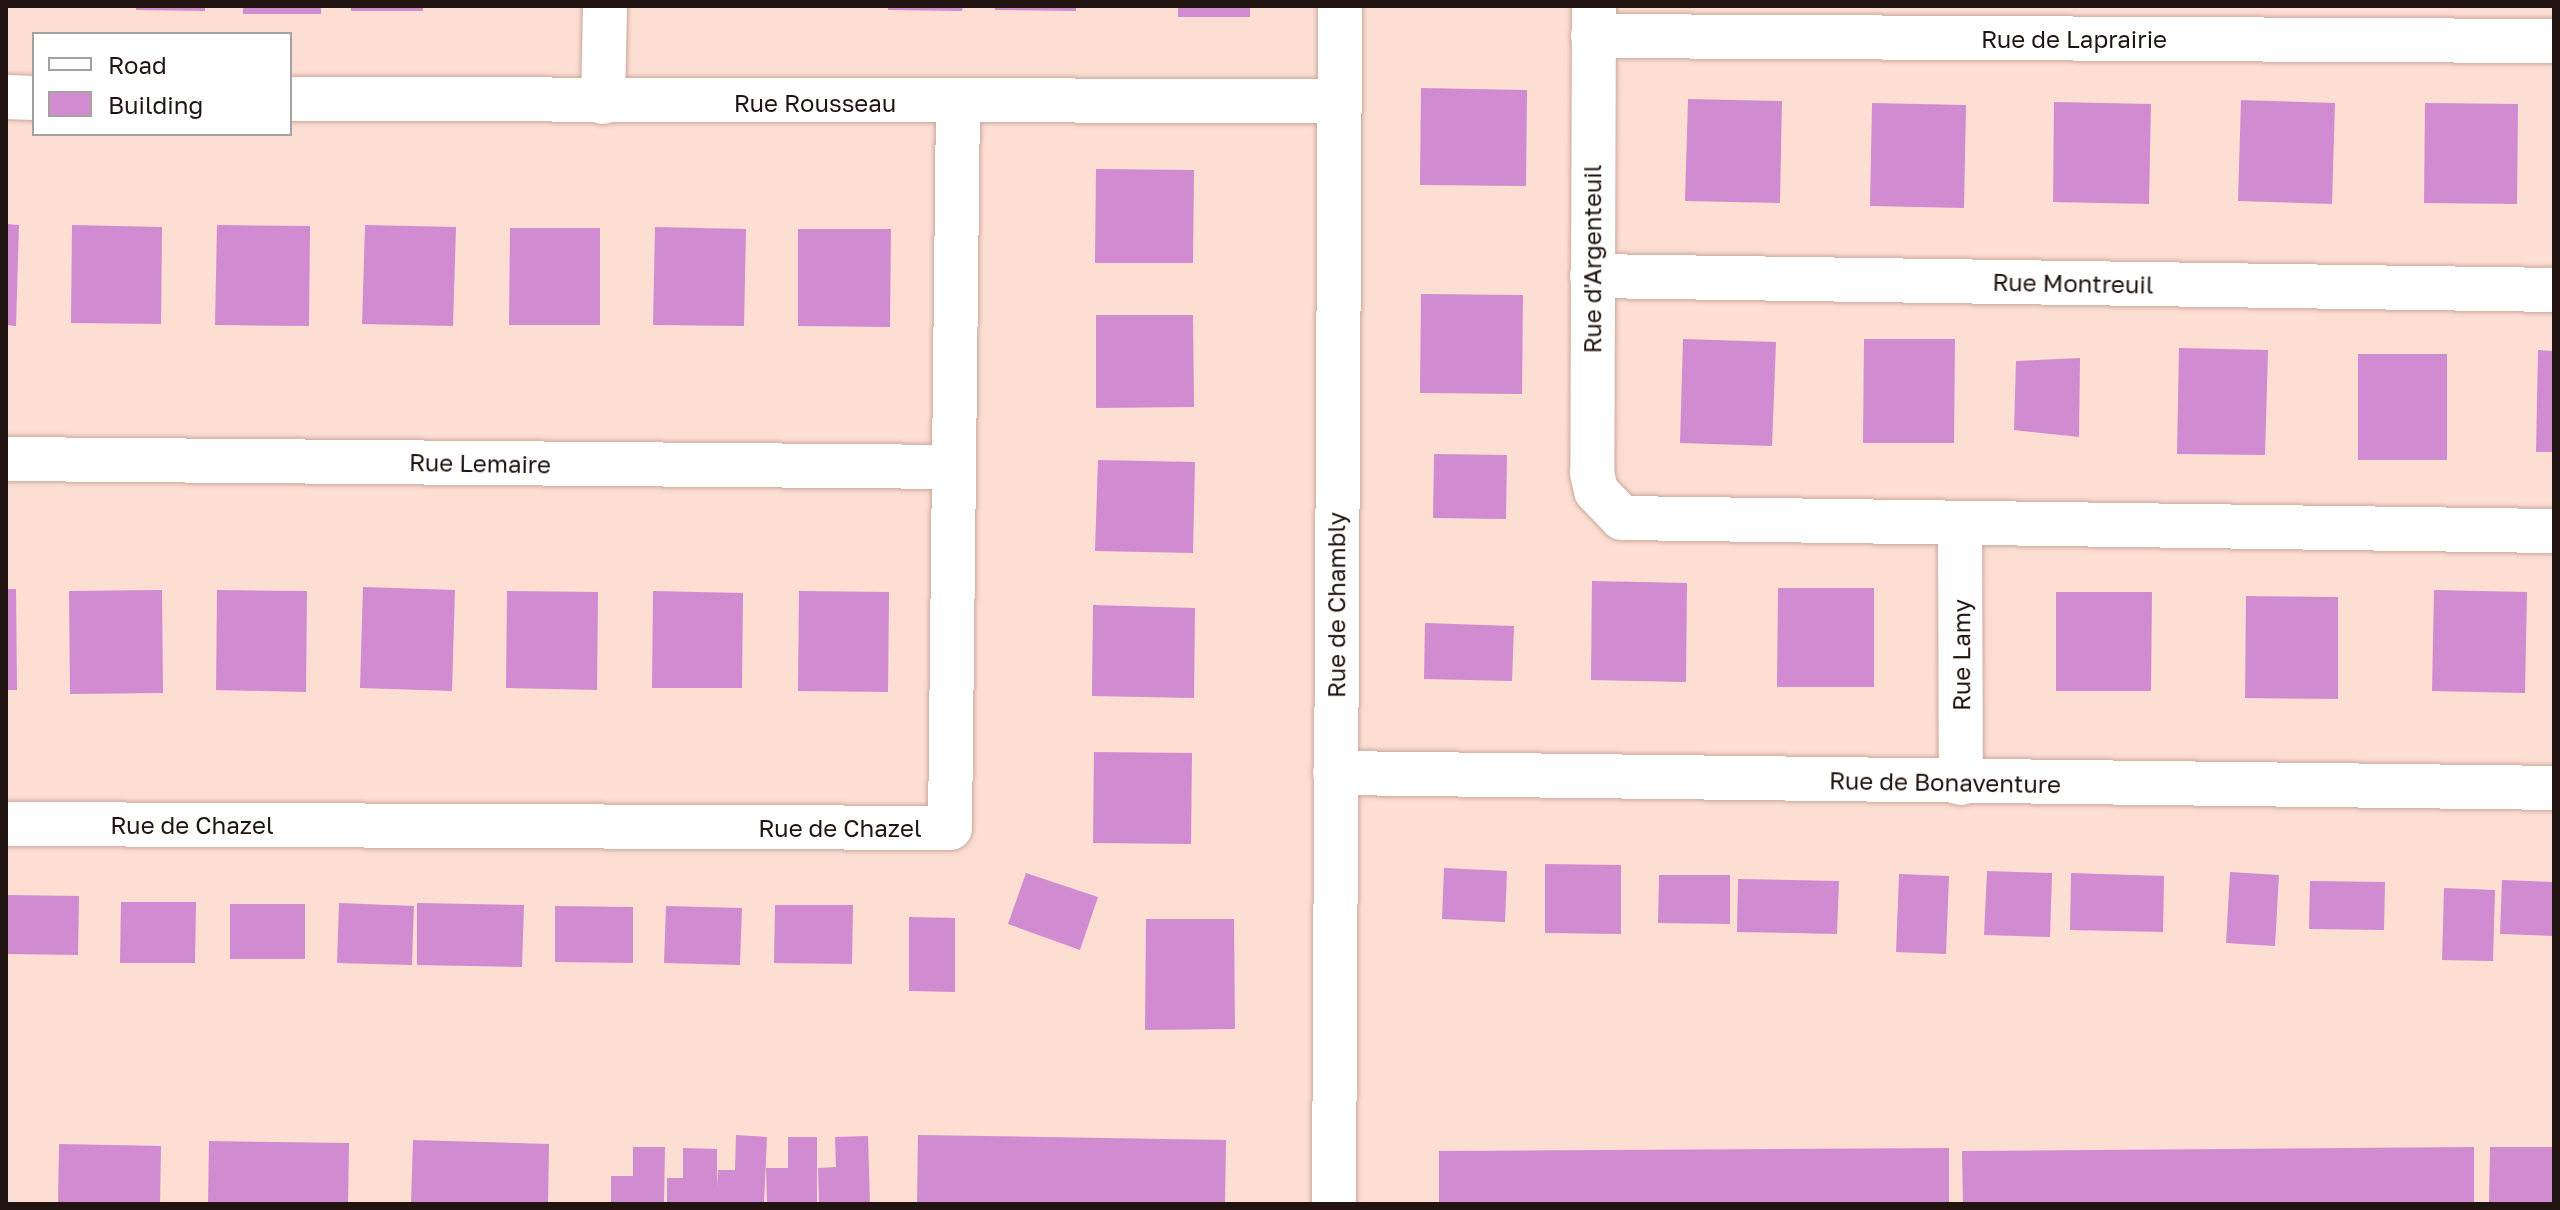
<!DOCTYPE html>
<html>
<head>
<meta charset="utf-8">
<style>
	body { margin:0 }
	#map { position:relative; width:2560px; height:1210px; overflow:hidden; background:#fcded3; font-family:"Golos Text",sans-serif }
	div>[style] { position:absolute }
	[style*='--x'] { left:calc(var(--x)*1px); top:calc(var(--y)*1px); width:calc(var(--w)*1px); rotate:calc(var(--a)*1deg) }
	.building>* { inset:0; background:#d18bd1 }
	.roads { filter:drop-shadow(0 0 2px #cca89b) drop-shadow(0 0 2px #cca89b) }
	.minor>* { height:44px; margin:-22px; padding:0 22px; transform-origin:22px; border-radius:22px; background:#fff }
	span { translate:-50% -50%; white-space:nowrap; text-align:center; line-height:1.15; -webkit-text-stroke:8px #fff; paint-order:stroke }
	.street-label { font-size:24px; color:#211410 }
	.frame { position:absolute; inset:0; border:8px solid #211410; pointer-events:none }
	.legend { position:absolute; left:32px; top:32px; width:260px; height:104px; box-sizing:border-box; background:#fff; border:2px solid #a6a19f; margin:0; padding:10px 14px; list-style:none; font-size:24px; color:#211410 }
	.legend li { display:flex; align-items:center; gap:16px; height:40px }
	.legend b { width:40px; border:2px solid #a6a19f }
</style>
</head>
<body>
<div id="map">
	<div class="building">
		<i style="clip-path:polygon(136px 6px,205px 6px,205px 11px,136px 10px)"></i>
		<i style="clip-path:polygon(243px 6px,321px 6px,321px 14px,243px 14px)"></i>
		<i style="clip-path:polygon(351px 6px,423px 6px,423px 11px,351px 11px)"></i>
		<i style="clip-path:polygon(888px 6px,963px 6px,962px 11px,888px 10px)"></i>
		<i style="clip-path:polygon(995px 6px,1076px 6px,1076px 11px,995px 10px)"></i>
		<i style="clip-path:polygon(1178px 6px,1250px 6px,1250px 17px,1178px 17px)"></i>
		<i style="clip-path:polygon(1421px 88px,1527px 90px,1526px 186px,1420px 185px)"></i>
		<i style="clip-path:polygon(1688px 99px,1782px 101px,1780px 203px,1685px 201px)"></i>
		<i style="clip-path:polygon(2241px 100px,2335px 103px,2332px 204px,2238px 201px)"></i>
		<i style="clip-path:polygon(2054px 102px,2151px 104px,2149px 204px,2053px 202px)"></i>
		<i style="clip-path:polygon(1872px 103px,1966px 105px,1964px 208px,1870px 206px)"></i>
		<i style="clip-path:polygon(2425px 103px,2518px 104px,2517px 204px,2424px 203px)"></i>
		<i style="clip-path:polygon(1096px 169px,1194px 170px,1193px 263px,1095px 263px)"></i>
		<i style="clip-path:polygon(6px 224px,19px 225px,16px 326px,6px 325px)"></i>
		<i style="clip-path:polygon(72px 225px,162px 227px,161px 324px,71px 323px)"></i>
		<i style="clip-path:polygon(217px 225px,310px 226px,309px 326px,215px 325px)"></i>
		<i style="clip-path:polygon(365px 225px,456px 227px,453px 326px,362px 324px)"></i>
		<i style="clip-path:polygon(655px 227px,746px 229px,744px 326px,653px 325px)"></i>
		<i style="clip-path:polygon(510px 228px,600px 228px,600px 325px,509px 325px)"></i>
		<i style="clip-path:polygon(798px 229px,891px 229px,890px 327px,798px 326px)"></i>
		<i style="clip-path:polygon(1421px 294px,1523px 295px,1522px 394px,1420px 393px)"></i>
		<i style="clip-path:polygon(1096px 315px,1193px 315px,1194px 407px,1096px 408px)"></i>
		<i style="clip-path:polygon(1683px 339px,1776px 342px,1772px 446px,1680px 443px)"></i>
		<i style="clip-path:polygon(1864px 339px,1955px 339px,1954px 443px,1863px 443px)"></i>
		<i style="clip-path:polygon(2179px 348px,2268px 350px,2265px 455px,2177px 454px)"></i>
		<i style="clip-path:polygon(2538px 350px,2554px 351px,2554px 452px,2536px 452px)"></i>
		<i style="clip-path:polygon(2358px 354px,2447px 354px,2447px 460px,2358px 460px)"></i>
		<i style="clip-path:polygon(2080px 358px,2079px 437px,2014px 430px,2016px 361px)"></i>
		<i style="clip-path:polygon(1434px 454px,1507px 455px,1506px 519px,1433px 518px)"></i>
		<i style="clip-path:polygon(1098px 460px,1195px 462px,1193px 553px,1095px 551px)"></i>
		<i style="clip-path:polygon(1592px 581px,1687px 583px,1686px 682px,1591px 680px)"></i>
		<i style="clip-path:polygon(363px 587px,455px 590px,452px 691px,360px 688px)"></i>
		<i style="clip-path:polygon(1778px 588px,1874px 588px,1874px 687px,1777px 687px)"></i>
		<i style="clip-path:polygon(6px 589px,16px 589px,17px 690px,6px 690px)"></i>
		<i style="clip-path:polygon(162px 590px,163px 693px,70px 694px,69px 591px)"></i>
		<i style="clip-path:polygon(217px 590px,307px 591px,306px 692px,216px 690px)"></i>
		<i style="clip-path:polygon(2434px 590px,2527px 592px,2525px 693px,2432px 691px)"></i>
		<i style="clip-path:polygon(507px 591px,598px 592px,597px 690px,506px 688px)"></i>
		<i style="clip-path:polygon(653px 591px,743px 593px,742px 688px,652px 688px)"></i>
		<i style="clip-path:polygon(799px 591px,889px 592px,888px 692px,798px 691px)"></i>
		<i style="clip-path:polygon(2056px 592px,2152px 592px,2151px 691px,2056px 691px)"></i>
		<i style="clip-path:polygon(2246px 596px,2338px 597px,2338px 699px,2245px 698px)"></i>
		<i style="clip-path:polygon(1093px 605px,1195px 608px,1194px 698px,1092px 696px)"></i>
		<i style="clip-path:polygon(1425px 623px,1514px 626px,1512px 681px,1424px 679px)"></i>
		<i style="clip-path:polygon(1094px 752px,1192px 753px,1191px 844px,1093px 843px)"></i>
		<i style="clip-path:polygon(1545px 864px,1621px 865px,1621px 934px,1545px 933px)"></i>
		<i style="clip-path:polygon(1444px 868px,1507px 871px,1505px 922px,1442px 919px)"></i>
		<i style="clip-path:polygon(1987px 871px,2052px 873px,2050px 937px,1984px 935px)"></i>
		<i style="clip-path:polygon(2230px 872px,2279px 875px,2275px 946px,2226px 943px)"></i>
		<i style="clip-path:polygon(1026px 873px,1098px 897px,1080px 950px,1008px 924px)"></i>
		<i style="clip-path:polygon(2071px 873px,2164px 876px,2163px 932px,2070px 930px)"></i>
		<i style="clip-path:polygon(1899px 874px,1949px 876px,1946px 954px,1896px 952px)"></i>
		<i style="clip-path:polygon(1659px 875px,1730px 875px,1730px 924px,1658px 923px)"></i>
		<i style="clip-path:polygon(1738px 879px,1839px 881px,1837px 934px,1737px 932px)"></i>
		<i style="clip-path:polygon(2502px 880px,2554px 882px,2554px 936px,2500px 934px)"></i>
		<i style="clip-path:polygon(2310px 881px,2385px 882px,2384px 930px,2309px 929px)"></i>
		<i style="clip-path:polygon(2444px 888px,2495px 890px,2493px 961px,2442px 960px)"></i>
		<i style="clip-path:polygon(6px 895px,79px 896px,78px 955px,6px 954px)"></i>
		<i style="clip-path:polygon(121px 902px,196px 902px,195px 963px,120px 963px)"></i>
		<i style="clip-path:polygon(339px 903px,414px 906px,412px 965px,337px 963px)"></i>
		<i style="clip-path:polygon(417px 903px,524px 905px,522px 967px,417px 965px)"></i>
		<i style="clip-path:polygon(230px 904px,305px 904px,305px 959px,230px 959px)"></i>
		<i style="clip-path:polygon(775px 905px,853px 905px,852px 964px,774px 963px)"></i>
		<i style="clip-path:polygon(555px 906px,633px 907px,633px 963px,555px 962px)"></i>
		<i style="clip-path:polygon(666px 906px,742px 908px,740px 965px,664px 963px)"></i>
		<i style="clip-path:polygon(909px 917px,955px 918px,955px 992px,909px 991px)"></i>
		<i style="clip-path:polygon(1146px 919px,1234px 919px,1235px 1029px,1145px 1030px)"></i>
		<i style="clip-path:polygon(736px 1135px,767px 1137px,764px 1204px,667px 1204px,667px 1178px,683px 1178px,683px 1148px,717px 1149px,717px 1188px,718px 1170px,735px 1170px)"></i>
		<i style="clip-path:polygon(918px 1135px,1226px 1140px,1225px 1204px,917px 1204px)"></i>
		<i style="clip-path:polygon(868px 1136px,870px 1204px,819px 1204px,818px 1168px,836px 1167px,835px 1137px)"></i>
		<i style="clip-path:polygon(788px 1137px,817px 1137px,817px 1204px,767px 1204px,766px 1168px,788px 1168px)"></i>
		<i style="clip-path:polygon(413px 1140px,549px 1144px,548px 1204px,411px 1204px)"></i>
		<i style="clip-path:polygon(209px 1141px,349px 1143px,348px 1204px,208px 1204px)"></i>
		<i style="clip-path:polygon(59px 1144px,161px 1146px,160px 1204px,58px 1204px)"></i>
		<i style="clip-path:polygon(633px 1147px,665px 1147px,664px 1204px,611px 1204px,611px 1176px,633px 1176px)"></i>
		<i style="clip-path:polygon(2474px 1147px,2474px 1204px,1963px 1204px,1962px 1151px)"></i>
		<i style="clip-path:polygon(2490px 1147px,2554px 1147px,2554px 1204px,2489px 1204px)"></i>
		<i style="clip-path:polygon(1949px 1148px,1949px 1204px,1439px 1204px,1439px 1151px)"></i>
	</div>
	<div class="roads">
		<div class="minor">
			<i style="--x:1594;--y:6;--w:467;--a:90.2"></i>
			<i style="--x:1592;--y:473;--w:18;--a:77"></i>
			<i style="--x:1596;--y:491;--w:37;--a:46"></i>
			<i style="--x:1622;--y:518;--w:932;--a:0.8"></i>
			<i style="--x:1593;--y:36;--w:961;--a:0.3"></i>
			<i style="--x:6;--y:97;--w:28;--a:2"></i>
			<i style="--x:290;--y:99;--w:1050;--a:0.11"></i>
			<i style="--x:603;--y:102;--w:96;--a:-88.8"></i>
			<i style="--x:1592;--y:276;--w:962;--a:0.83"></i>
			<i style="--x:6;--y:459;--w:948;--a:0.48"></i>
			<i style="--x:1960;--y:527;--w:256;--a:89.8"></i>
			<i style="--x:1335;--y:773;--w:1219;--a:0.7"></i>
			<i style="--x:6;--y:824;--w:944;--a:0.24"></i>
			<i style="--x:950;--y:828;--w:724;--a:-89.37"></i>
			<i style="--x:1334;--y:1204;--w:1198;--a:-89.71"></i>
		</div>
	</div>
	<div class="street-label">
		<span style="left:2074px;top:39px">Rue de Laprairie</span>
		<span style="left:815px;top:103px">Rue Rousseau</span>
		<span style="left:1592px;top:259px;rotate:-90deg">Rue d'Argenteuil</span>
		<span style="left:2073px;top:283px;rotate:1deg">Rue Montreuil</span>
		<span style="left:480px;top:463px;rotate:1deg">Rue Lemaire</span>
		<span style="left:1336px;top:605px;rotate:-90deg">Rue de Chambly</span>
		<span style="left:1961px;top:655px;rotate:-90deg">Rue Lamy</span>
		<span style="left:1945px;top:782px;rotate:1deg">Rue de Bonaventure</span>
		<span style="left:192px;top:825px">Rue de Chazel</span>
		<span style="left:840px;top:828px">Rue de Chazel</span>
	</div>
	<div class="frame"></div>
	<ul class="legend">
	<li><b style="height:10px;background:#fff"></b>Road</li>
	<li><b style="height:22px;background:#d18bd1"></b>Building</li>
	</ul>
</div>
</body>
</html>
